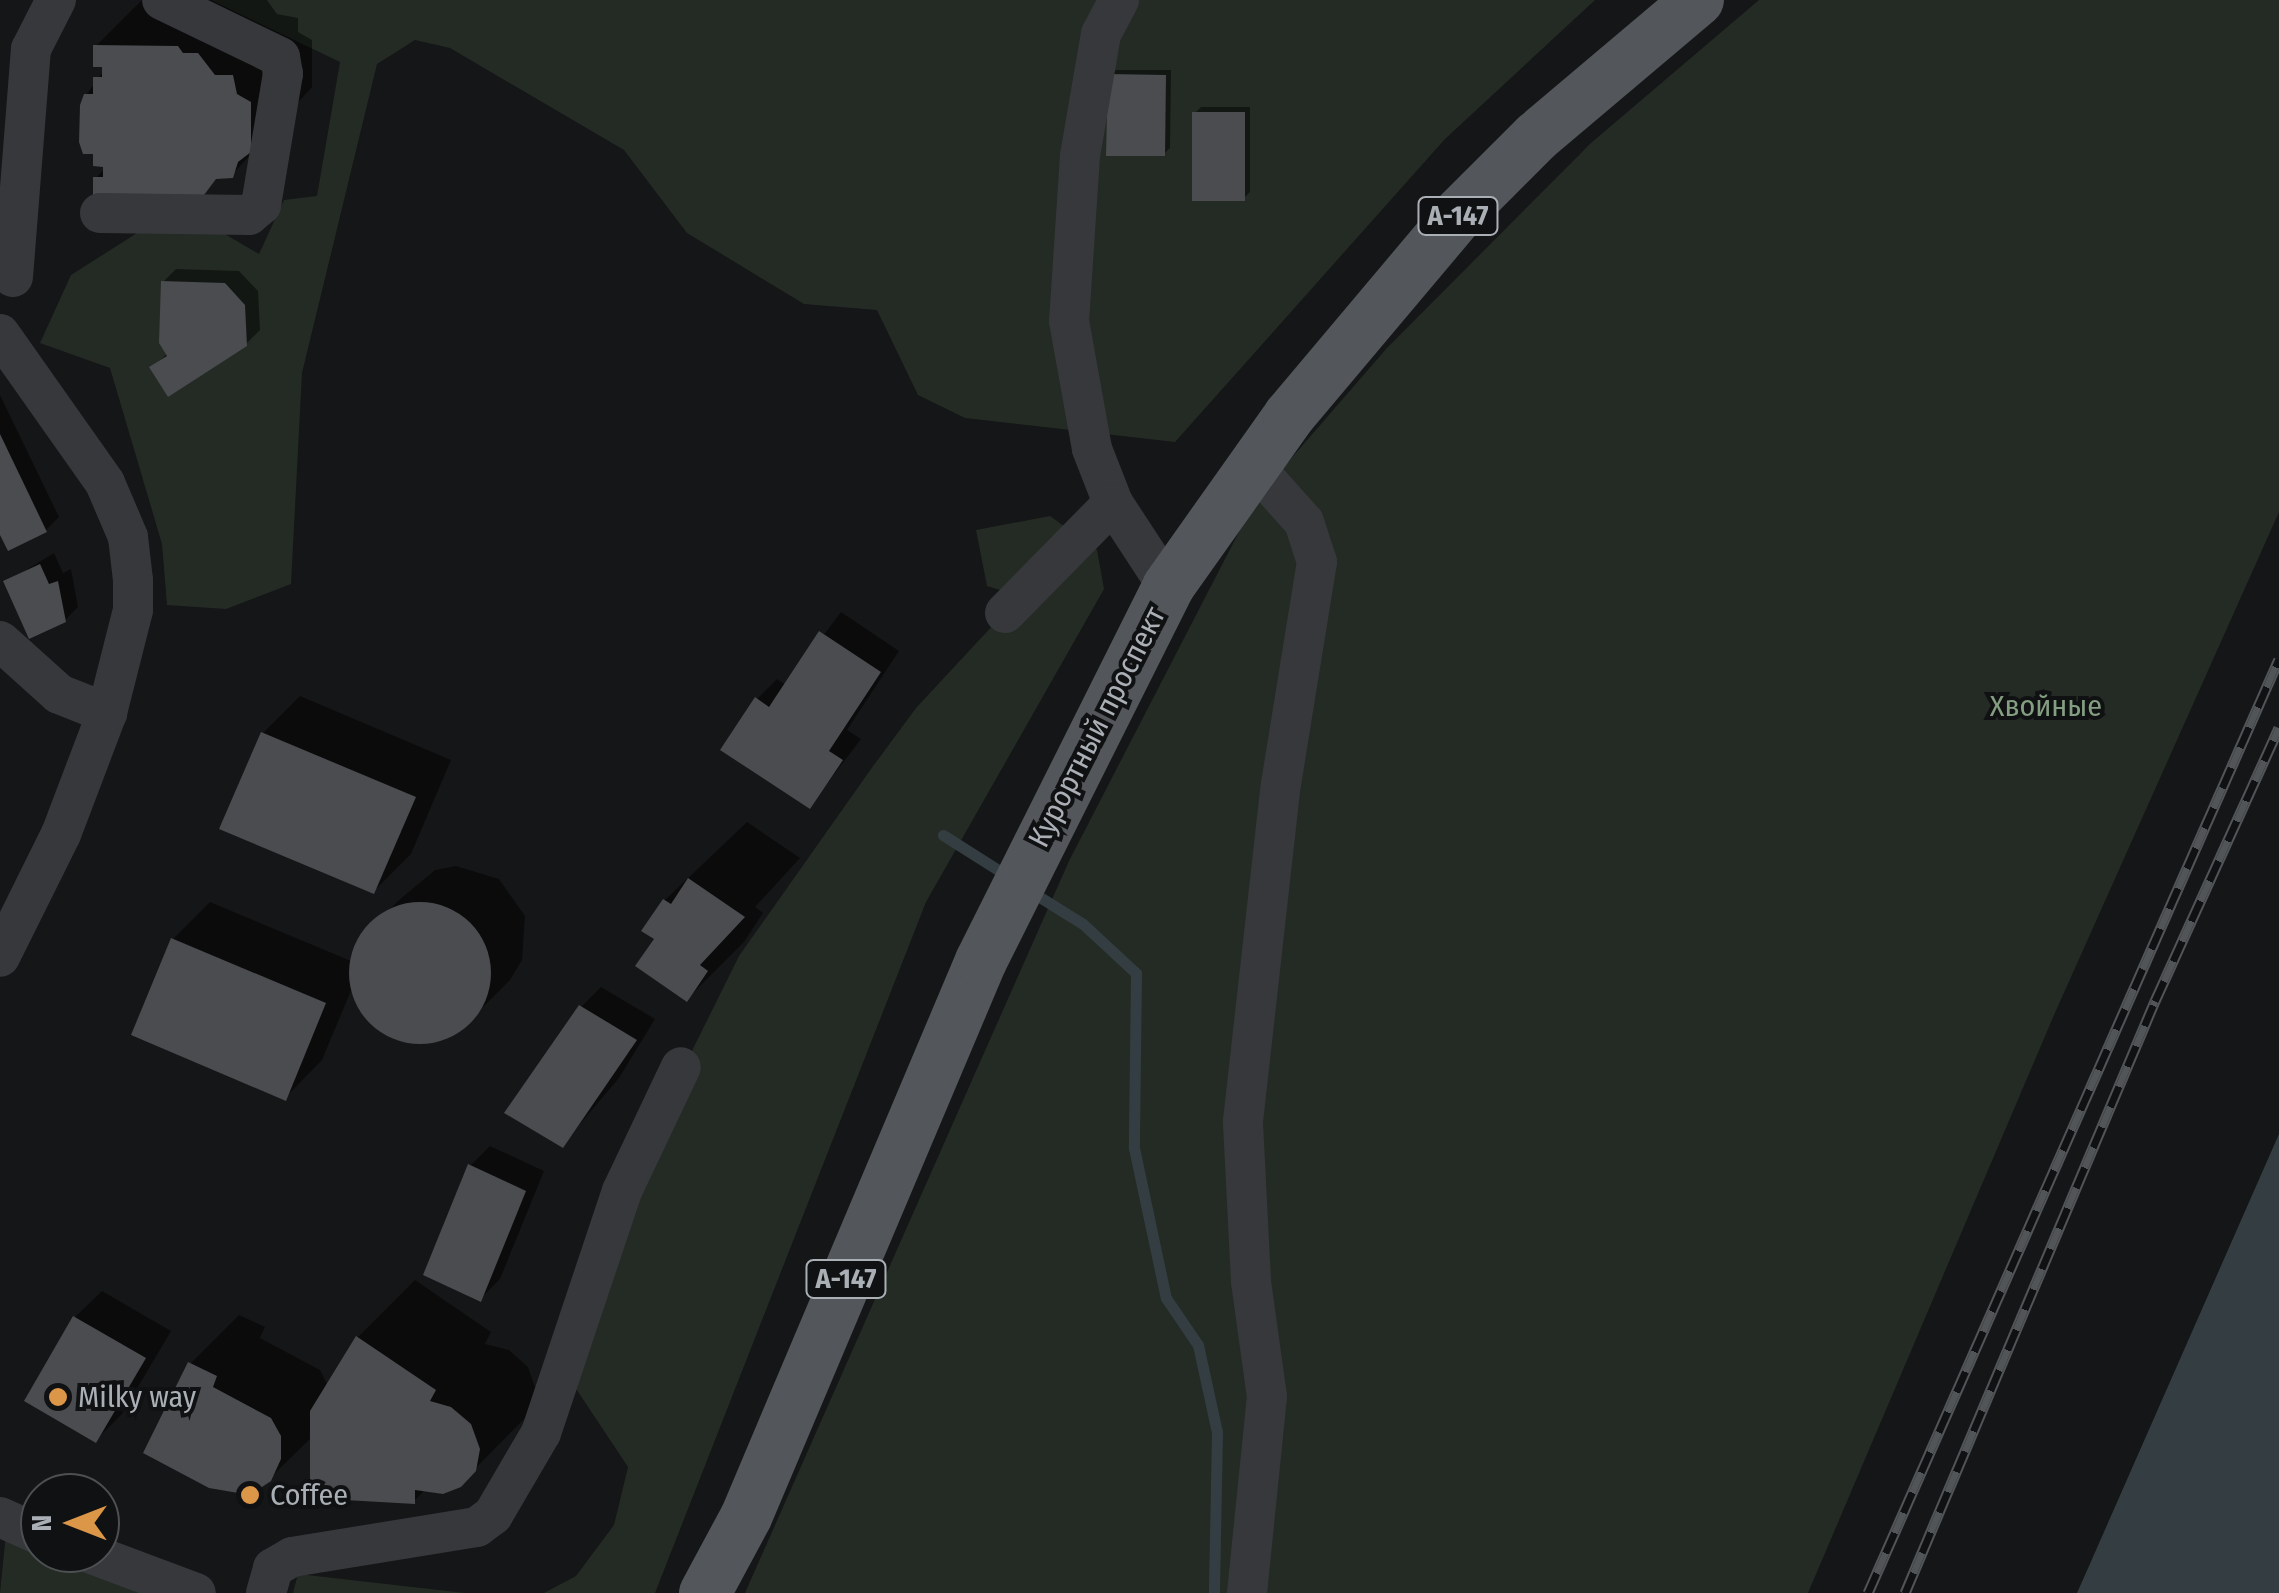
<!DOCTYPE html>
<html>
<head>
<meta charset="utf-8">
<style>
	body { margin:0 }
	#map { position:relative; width:2279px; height:1593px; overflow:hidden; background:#151617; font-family:"Fira Sans Condensed",sans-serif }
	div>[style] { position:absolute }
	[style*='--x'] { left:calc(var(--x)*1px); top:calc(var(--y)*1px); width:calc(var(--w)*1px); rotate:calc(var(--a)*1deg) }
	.green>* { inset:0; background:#242b24 }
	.water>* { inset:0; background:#343e42 }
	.shadow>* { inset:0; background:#0007 }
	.stream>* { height:11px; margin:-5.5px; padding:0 5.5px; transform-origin:5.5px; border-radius:5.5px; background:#343e42 }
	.building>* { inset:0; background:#4a4c4f }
	.round { border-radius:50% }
	.minor>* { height:40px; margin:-20px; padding:0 20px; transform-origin:20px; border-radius:20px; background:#37383c }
	.major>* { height:52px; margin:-26px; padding:0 26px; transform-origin:26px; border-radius:26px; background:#53565a }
	.rail>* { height:11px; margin-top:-5.5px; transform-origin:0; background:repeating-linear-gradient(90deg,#101112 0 22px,#525558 0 44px); box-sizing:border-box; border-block:2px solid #525558 }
	.dots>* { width:28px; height:28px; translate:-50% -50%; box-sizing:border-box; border:5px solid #101112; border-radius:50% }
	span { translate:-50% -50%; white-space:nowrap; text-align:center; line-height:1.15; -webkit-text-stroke:8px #101112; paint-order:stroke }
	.shield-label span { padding:2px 8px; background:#101112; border:2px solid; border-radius:8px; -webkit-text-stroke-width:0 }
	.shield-label { font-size:28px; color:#a9afb5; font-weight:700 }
	.park-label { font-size:30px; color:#849e82 }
	.street-label { font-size:30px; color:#a9afb5 }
	.poi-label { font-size:30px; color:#a9afb5 }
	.left { translate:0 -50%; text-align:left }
	.north { position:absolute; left:20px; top:1473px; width:100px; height:100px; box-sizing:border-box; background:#101112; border:2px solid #4d5053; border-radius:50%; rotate:270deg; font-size:28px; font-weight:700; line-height:40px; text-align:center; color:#a9afb5 }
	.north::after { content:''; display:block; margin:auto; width:35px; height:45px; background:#dc9648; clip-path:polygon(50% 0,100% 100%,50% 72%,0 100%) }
</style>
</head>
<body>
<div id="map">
	<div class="green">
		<i style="clip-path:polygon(211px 0,1595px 0,1445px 139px,1175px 442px,965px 418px,918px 395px,877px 310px,804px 304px,687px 233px,624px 150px,450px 48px,415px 40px,377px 64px,302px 373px,291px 584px,226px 609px,167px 605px,162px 544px,110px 368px,40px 343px,71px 275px,145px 228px,218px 230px,259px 254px,284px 200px,317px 196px,340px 62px)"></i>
		<i style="clip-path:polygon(1759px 0,2279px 0,2279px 512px,2054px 1015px,1808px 1593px,745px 1593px,1069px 861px,1256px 499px,1387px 348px,1591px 143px)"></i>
		<i style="clip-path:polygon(1050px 516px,1097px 550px,1104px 589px,926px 902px,655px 1593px,544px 1593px,576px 1576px,614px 1525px,628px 1467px,565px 1372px,684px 1067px,739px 956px,871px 769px,916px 708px,1020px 596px,987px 586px,976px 530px)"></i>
		<i style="clip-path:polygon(7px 1523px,40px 1553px,87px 1553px,194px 1593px,0 1593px)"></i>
		<i style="clip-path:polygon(298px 1574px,465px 1593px,293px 1593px)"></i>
	</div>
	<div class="water">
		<i style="clip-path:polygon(2279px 1134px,2279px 1593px,2077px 1593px,2089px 1566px)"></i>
	</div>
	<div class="shadow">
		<i style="clip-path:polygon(142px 0,267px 0,277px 14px,298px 18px,298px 32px,312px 40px,312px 87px,232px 175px,96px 178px,105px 168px,86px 95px,108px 65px,96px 46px)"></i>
		<i style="clip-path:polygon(1116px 70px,1171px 70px,1170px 148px,1164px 154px,1110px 76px)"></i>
		<i style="clip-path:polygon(1201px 107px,1250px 107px,1250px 192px,1244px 198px,1195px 113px)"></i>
		<i style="clip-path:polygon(176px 269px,239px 271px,258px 291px,260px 330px,246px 344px,152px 368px,168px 353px,163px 282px)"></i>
		<i style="clip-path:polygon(0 395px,59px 517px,46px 530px,0 530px)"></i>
		<i style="clip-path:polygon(54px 553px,63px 573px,71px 569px,78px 607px,65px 620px,6px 582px)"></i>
		<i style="clip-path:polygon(841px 612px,899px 651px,847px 730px,861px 739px,810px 806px,757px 699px,777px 679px,786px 685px)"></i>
		<i style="clip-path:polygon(300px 696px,451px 760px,411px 854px,374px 891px,263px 733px)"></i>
		<i style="clip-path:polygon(747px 822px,800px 858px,755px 907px,763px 913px,744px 942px,687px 999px,657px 939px,645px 930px,665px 900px)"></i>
		<i style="clip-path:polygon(456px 866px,499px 879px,525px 916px,522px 960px,510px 980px,472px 1018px,434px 1041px,389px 1035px,371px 1022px,353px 986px,322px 1060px,285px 1098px,173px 939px,210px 902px,356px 963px,361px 938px,399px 900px,435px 870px)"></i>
		<i style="clip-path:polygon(601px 987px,655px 1019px,619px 1078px,562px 1145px,581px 1007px)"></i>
		<i style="clip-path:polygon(490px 1146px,544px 1171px,500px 1279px,480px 1299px,470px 1166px)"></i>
		<i style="clip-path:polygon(415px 1280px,491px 1332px,485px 1344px,509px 1350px,528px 1367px,536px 1390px,532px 1411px,459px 1485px,426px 1489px,414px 1501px,313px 1436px,269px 1479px,190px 1364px,239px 1315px,265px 1327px,260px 1338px,320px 1370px,328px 1386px,358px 1337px)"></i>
		<i style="clip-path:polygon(102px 1291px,171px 1331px,122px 1414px,96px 1440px,28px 1400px,75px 1317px)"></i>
	</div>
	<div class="stream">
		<i style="--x:943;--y:835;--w:75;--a:32.4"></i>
		<i style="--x:1030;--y:891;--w:62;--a:31.9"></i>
		<i style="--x:1083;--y:924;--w:72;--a:42.8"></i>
		<i style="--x:1136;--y:973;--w:175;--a:90.7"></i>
		<i style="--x:1134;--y:1148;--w:153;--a:78"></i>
		<i style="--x:1166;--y:1298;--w:57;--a:55.8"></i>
		<i style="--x:1198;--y:1345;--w:89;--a:77.7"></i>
		<i style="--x:1217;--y:1432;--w:161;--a:91.1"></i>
	</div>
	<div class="building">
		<i style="clip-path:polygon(93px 45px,178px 46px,183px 53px,198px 53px,215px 75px,233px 75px,237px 94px,251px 102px,251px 152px,238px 162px,233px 178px,216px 179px,201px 199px,93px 201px,93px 177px,103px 177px,103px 167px,93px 166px,93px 154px,83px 154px,79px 142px,80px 105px,84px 94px,93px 94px,93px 77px,102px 77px,102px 67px,93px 67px)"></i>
		<i style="clip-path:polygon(1108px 74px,1166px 75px,1165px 156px,1106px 156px)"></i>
		<i style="clip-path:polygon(1192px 112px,1245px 112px,1245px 201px,1192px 201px)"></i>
		<i style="clip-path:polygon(161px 281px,225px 283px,245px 305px,247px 346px,168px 397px,149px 367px,167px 356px,159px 343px)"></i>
		<i style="clip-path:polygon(0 434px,47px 532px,8px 551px,0 535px)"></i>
		<i style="clip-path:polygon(40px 564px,49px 584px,58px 581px,66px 622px,29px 639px,3px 581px)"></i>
		<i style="clip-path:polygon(819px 631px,881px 672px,829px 751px,843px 760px,810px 809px,720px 750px,755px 697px,769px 707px)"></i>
		<i style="clip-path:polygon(261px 732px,416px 797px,374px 894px,219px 829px)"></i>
		<i style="clip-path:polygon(688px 878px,745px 917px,700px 965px,708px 971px,687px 1002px,635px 966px,654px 939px,641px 931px,663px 899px,671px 904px)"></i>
		<i class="round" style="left:349px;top:902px;width:142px;height:142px"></i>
		<i style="clip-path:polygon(171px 938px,326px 1003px,286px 1101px,131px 1035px)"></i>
		<i style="clip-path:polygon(579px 1005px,637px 1040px,563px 1148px,504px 1113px)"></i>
		<i style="clip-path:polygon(468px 1164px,526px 1191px,481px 1302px,423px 1275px)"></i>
		<i style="clip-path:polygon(73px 1316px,146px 1358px,96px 1443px,24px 1401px)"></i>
		<i style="clip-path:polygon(356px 1336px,436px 1390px,430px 1401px,451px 1407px,471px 1424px,480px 1449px,476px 1471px,461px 1487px,443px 1494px,415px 1490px,415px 1504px,310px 1498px,310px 1411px)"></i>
		<i style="clip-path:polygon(188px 1362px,217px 1376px,213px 1387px,271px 1418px,281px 1436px,281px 1459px,271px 1481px,250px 1495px,209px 1488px,143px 1453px)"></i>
	</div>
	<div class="minor">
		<i style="--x:1119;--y:0;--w:38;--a:118"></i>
		<i style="--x:1101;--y:34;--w:124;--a:99.8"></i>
		<i style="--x:1080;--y:156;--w:165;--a:93.8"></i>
		<i style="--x:1069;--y:321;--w:130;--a:79.8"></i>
		<i style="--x:1092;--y:449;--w:58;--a:68.7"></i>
		<i style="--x:1113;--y:503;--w:100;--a:56.8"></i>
		<i style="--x:100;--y:213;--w:149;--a:0.8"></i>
		<i style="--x:249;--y:215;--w:16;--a:-40"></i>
		<i style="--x:261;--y:205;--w:133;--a:-80.5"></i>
		<i style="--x:283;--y:74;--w:17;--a:-100"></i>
		<i style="--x:280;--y:57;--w:131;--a:-154.2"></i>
		<i style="--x:13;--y:277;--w:229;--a:-85.5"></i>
		<i style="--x:31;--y:49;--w:55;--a:-63"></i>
		<i style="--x:0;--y:334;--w:182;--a:54.8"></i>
		<i style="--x:105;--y:483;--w:59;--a:66.9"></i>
		<i style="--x:128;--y:537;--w:43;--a:83.4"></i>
		<i style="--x:133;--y:580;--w:30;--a:90"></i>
		<i style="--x:133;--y:610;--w:106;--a:104.2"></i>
		<i style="--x:107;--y:713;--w:129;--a:110.8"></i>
		<i style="--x:61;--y:834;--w:137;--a:116.4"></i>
		<i style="--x:1005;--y:613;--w:154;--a:-45.5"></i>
		<i style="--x:0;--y:641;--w:79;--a:41.9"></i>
		<i style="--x:59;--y:694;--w:52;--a:21.6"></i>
		<i style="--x:0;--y:1517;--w:44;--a:24.2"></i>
		<i style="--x:89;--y:1553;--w:114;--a:20.5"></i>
		<i style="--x:266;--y:1593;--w:26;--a:-74"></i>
		<i style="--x:273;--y:1568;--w:22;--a:-30"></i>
		<i style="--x:292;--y:1557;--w:187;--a:-9.2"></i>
		<i style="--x:477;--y:1527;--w:20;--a:-37"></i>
		<i style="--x:493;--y:1515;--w:95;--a:-59.7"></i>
		<i style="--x:541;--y:1433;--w:255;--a:-71.5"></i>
		<i style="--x:622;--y:1191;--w:137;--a:-64.6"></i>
		<i style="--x:1247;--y:1593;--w:197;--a:-84.2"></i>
		<i style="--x:1267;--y:1397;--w:117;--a:-97.9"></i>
		<i style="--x:1251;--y:1281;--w:160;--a:-92.9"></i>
		<i style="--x:1243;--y:1121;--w:339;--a:-83.6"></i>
		<i style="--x:1281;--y:784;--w:225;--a:-80.8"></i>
		<i style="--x:1317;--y:562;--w:42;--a:-108"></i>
		<i style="--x:1304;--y:522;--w:75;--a:-131.8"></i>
	</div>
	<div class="major">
		<i style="--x:705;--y:1593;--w:86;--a:-61.7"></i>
		<i style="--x:746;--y:1517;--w:604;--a:-67.09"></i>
		<i style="--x:981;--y:961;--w:418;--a:-63.4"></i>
		<i style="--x:1168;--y:587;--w:209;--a:-54.7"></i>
		<i style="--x:1289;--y:416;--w:265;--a:-49.9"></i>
		<i style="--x:1460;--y:213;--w:107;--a:-45"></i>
		<i style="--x:1536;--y:137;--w:212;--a:-40.2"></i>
	</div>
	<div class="rail">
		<i style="--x:1868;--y:1593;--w:1020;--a:-66.25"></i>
		<i style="--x:1905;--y:1593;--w:643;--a:-67.11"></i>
		<i style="--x:2155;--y:1001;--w:300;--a:-65.6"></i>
	</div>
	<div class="dots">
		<i style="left:58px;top:1397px;background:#dc9648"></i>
		<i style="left:250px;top:1495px;background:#dc9648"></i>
	</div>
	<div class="shield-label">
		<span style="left:1458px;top:216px">А-147</span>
		<span style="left:846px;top:1279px">А-147</span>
	</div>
	<div class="park-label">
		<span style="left:2046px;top:706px">Хвойные</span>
	</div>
	<div class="street-label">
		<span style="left:1097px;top:727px;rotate:-63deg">Курортный проспект</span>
	</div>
	<div class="poi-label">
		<span class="left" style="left:78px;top:1397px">Milky way</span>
		<span class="left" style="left:270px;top:1495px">Coffee</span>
	</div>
	<div class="north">N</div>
</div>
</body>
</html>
